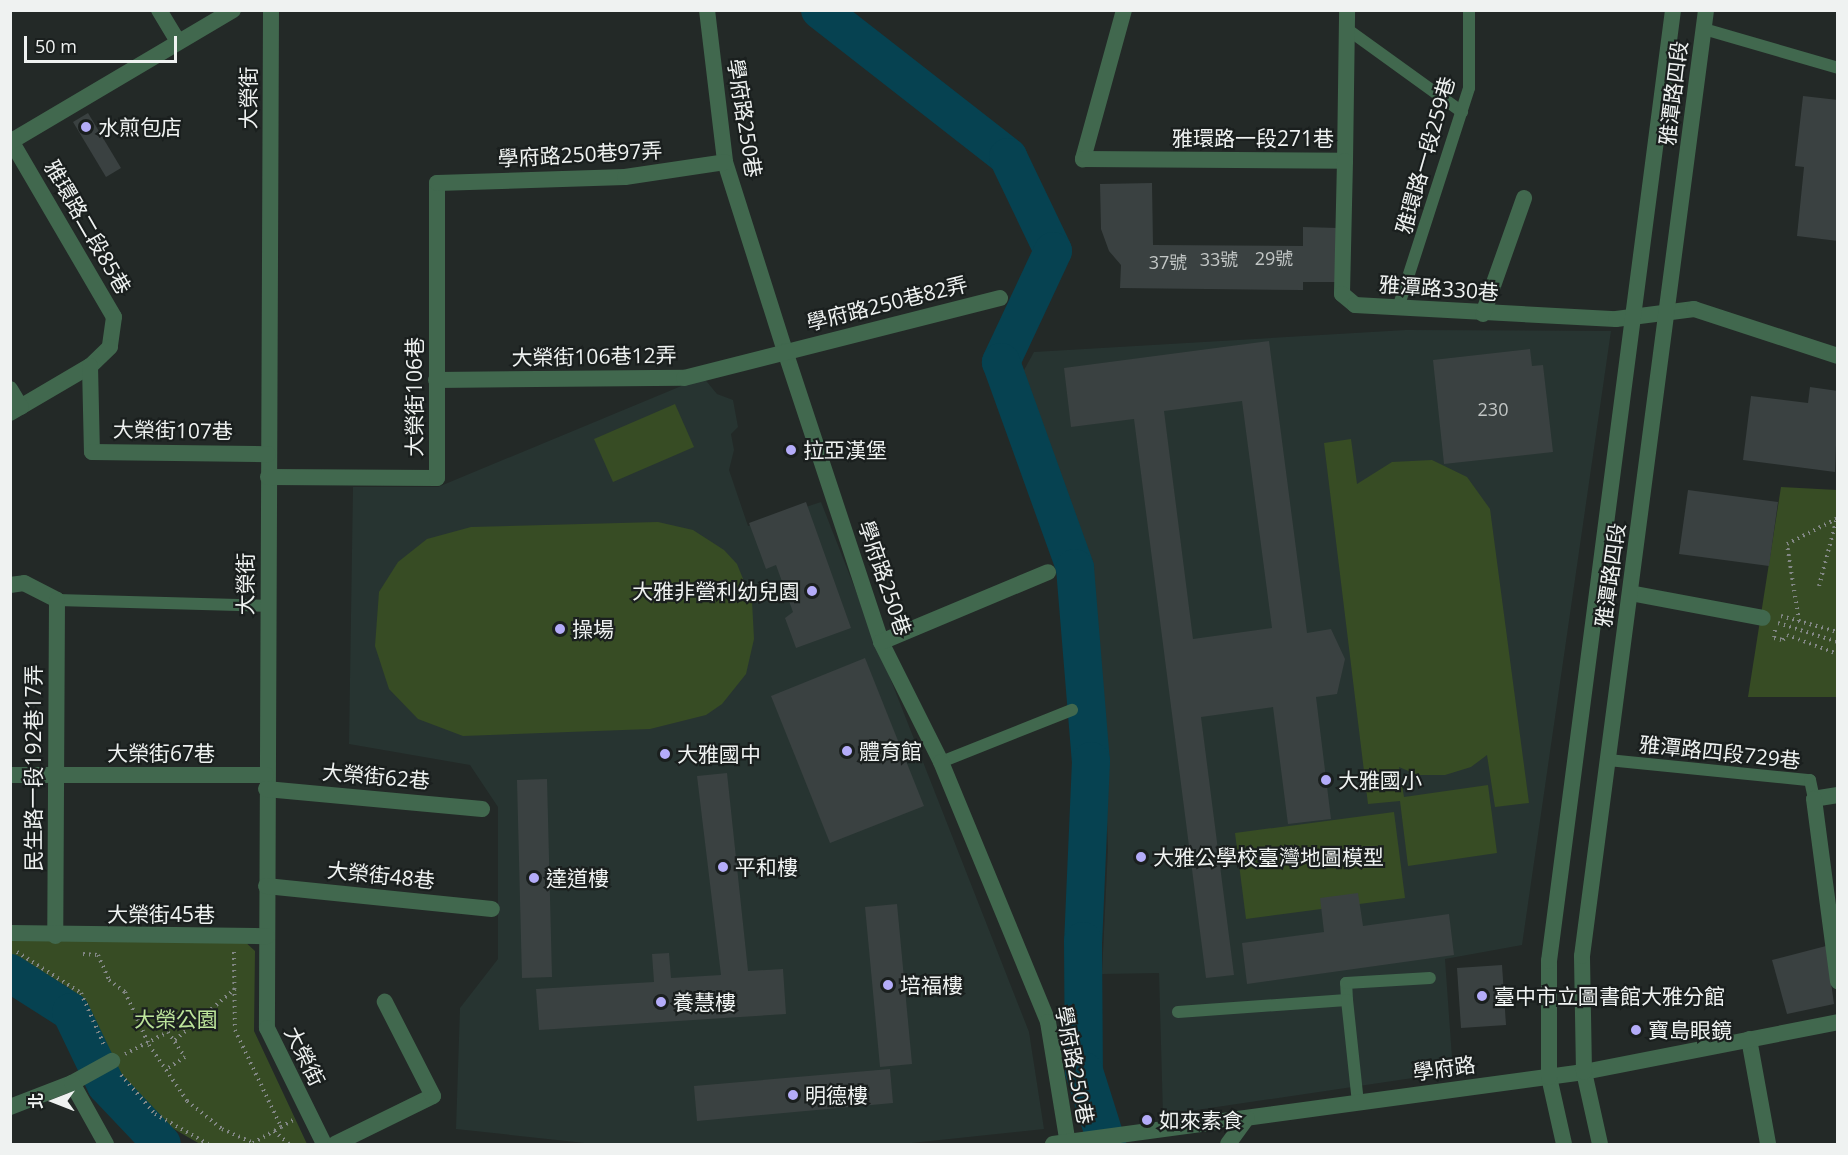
<!DOCTYPE html>
<html>
<head>
<meta charset="utf-8">
<style>
	body { margin:0 }
	#map { position:relative; width:1848px; height:1155px; overflow:hidden; background:#232927; font-family:"Open Sans","Noto Sans TC",sans-serif }
	div>[style] { position:absolute }
	[style*='--x'] { left:calc(var(--x)*1px); top:calc(var(--y)*1px); width:calc(var(--w)*1px); rotate:calc(var(--a)*1deg) }
	.built>* { inset:0; background:#273431 }
	.green>* { inset:0; background:#374c24 }
	.river>* { height:38px; margin:-19px; padding:0 19px; transform-origin:19px; border-radius:19px; background:#064251 }
	.building>* { inset:0; background:#3a4141 }
	.path>* { height:4px; margin-top:-2px; transform-origin:0; background:repeating-linear-gradient(90deg,#838886 0 1.5px,transparent 0 6px) }
	.service>* { height:12px; margin:-6px; padding:0 6px; transform-origin:6px; border-radius:6px; background:#41684e }
	.pedestrian>* { height:16px; margin:-8px; padding:0 8px; transform-origin:8px; border-radius:8px; background:#41684e }
	.minor>* { height:16px; margin:-8px; padding:0 8px; transform-origin:8px; border-radius:8px; background:#41684e }
	.tertiary>* { height:16px; margin:-8px; padding:0 8px; transform-origin:8px; border-radius:8px; background:#41684e }
	.dots>* { width:16px; height:16px; translate:-50% -50%; box-sizing:border-box; border:3px solid #1a1f1e; border-radius:50% }
	span { translate:-50% -50%; white-space:nowrap; text-align:center; line-height:1.15; -webkit-text-stroke:4.5px #1a1f1e; paint-order:stroke }
	.number-label { font-size:18px; color:#c2c6c5 }
	.number-label span { -webkit-text-stroke-width:0 }
	.street-label { font-size:21px; color:#eff2f1 }
	.poi-label { font-size:21px; color:#eff2f1 }
	.left { translate:0 -50%; text-align:left }
	.right { translate:-100% -50%; text-align:right }
	.park-label { font-size:21px; color:#bde59b }
	.frame { position:absolute; inset:0; border:12px solid #eff2f1; pointer-events:none }
	.north { position:absolute; left:24px; top:1071px; width:60px; height:60px; -webkit-text-stroke:4px #1a1f1e; paint-order:stroke; rotate:270deg; font-size:16px; font-weight:700; line-height:24px; text-align:center; color:#eff2f1 }
	.north::after { content:''; display:block; margin:auto; width:21px; height:27px; background:#eff2f1; clip-path:polygon(50% 0,100% 100%,50% 72%,0 100%) }
	.scale { position:absolute; left:24px; top:36px; width:153px; height:27px; box-sizing:border-box; border:3px solid #eff2f1; border-top:0; padding-left:8px; font-size:18px; line-height:21px; white-space:nowrap; color:#eff2f1; -webkit-text-stroke:4px #1a1f1e; paint-order:stroke }
</style>
</head>
<body>
<div id="map">
	<div class="built">
		<i style="clip-path:polygon(1406px 330px,1611px 331px,1522px 945px,1445px 959px,1453px 1072px,1163px 1115px,1159px 973px,1102px 974px,1108px 848px,1103px 711px,1085px 573px,1064px 497px,1019px 379px,1034px 352px)"></i>
		<i style="clip-path:polygon(703px 377px,717px 394px,733px 400px,738px 427px,731px 434px,734px 450px,729px 470px,748px 526px,821px 502px,1029px 1032px,1044px 1129px,902px 1144px,594px 1144px,456px 1129px,460px 1008px,498px 959px,498px 807px,470px 765px,349px 744px,353px 487px,438px 487px)"></i>
	</div>
	<div class="green">
		<i style="clip-path:polygon(675px 404px,694px 447px,613px 482px,594px 439px)"></i>
		<i style="clip-path:polygon(1351px 439px,1357px 484px,1392px 462px,1432px 460px,1467px 477px,1490px 509px,1529px 803px,1495px 807px,1487px 755px,1471px 767px,1445px 775px,1418px 775px,1399px 767px,1404px 797px,1488px 785px,1497px 853px,1408px 866px,1400px 801px,1368px 804px,1324px 443px)"></i>
		<i style="clip-path:polygon(1781px 487px,1837px 490px,1837px 697px,1748px 697px)"></i>
		<i style="clip-path:polygon(658px 522px,693px 530px,724px 550px,737px 564px,752px 601px,754px 639px,746px 674px,722px 704px,706px 715px,650px 729px,463px 736px,418px 719px,389px 689px,375px 646px,379px 592px,398px 562px,427px 539px,471px 527px)"></i>
		<i style="clip-path:polygon(1394px 812px,1405px 898px,1246px 919px,1235px 833px)"></i>
		<i style="clip-path:polygon(10px 937px,242px 939px,255px 951px,254px 1031px,307px 1144px,200px 1144px,153px 1117px,115px 1073px,87px 1009px,68px 987px,11px 955px)"></i>
	</div>
	<div class="river">
		<i style="--x:820;--y:10;--w:239;--a:38"></i>
		<i style="--x:1008;--y:157;--w:104;--a:64.4"></i>
		<i style="--x:1053;--y:251;--w:123;--a:115.1"></i>
		<i style="--x:1001;--y:362;--w:219;--a:70.2"></i>
		<i style="--x:1075;--y:568;--w:194;--a:85.3"></i>
		<i style="--x:1091;--y:761;--w:180;--a:92.5"></i>
		<i style="--x:1083;--y:941;--w:130;--a:89.6"></i>
		<i style="--x:1084;--y:1071;--w:77;--a:72.5"></i>
		<i style="--x:10;--y:973;--w:72;--a:32.6"></i>
		<i style="--x:71;--y:1012;--w:81;--a:64.4"></i>
		<i style="--x:106;--y:1085;--w:81;--a:46.5"></i>
	</div>
	<div class="building">
		<i style="clip-path:polygon(1803px 96px,1838px 100px,1838px 241px,1797px 236px,1804px 167px,1795px 166px)"></i>
		<i style="clip-path:polygon(88px 113px,121px 168px,106px 177px,73px 122px)"></i>
		<i style="clip-path:polygon(1152px 183px,1153px 245px,1303px 246px,1303px 227px,1338px 228px,1337px 282px,1303px 282px,1303px 290px,1120px 288px,1121px 265px,1109px 251px,1101px 229px,1100px 184px)"></i>
		<i style="clip-path:polygon(evenodd,1269px 341px,1307px 633px,1331px 629px,1345px 659px,1337px 694px,1316px 697px,1331px 819px,1288px 824px,1273px 707px,1201px 717px,1234px 975px,1206px 978px,1134px 419px,1071px 427px,1064px 368px,1269px 341px,1242px 401px,1272px 628px,1193px 639px,1164px 411px,1242px 401px)"></i>
		<i style="clip-path:polygon(1530px 349px,1532px 366px,1543px 365px,1553px 452px,1444px 464px,1433px 360px)"></i>
		<i style="clip-path:polygon(1810px 387px,1838px 391px,1835px 472px,1743px 460px,1751px 396px,1808px 403px)"></i>
		<i style="clip-path:polygon(1688px 490px,1778px 502px,1769px 566px,1679px 554px)"></i>
		<i style="clip-path:polygon(806px 502px,851px 628px,796px 648px,785px 618px,793px 612px,776px 565px,766px 569px,749px 523px)"></i>
		<i style="clip-path:polygon(865px 658px,924px 806px,830px 843px,771px 696px)"></i>
		<i style="clip-path:polygon(727px 773px,748px 971px,783px 969px,786px 1014px,539px 1030px,536px 989px,654px 982px,652px 954px,669px 953px,671px 978px,721px 975px,697px 776px)"></i>
		<i style="clip-path:polygon(547px 779px,552px 977px,522px 978px,517px 780px)"></i>
		<i style="clip-path:polygon(1358px 893px,1363px 926px,1449px 914px,1454px 955px,1247px 984px,1242px 943px,1324px 932px,1320px 898px)"></i>
		<i style="clip-path:polygon(897px 904px,912px 1064px,880px 1067px,865px 907px)"></i>
		<i style="clip-path:polygon(1826px 946px,1834px 1004px,1787px 1014px,1772px 960px)"></i>
		<i style="clip-path:polygon(1502px 965px,1506px 1025px,1461px 1028px,1457px 968px)"></i>
		<i style="clip-path:polygon(890px 1069px,893px 1103px,697px 1121px,694px 1086px)"></i>
	</div>
	<div class="path">
		<i style="--x:1819;--y:586;--w:70;--a:-75.2"></i>
		<i style="--x:1781;--y:616;--w:59;--a:15.7"></i>
		<i style="--x:1799;--y:621;--w:78;--a:-98.9"></i>
		<i style="--x:1787;--y:544;--w:57;--a:-27"></i>
		<i style="--x:1778;--y:623;--w:63;--a:17.6"></i>
		<i style="--x:1775;--y:630;--w:8;--a:97"></i>
		<i style="--x:1774;--y:638;--w:9;--a:13"></i>
		<i style="--x:1783;--y:640;--w:6;--a:-51"></i>
		<i style="--x:1787;--y:635;--w:54;--a:20.4"></i>
		<i style="--x:17;--y:952;--w:76;--a:32.6"></i>
		<i style="--x:81;--y:993;--w:57;--a:66.1"></i>
		<i style="--x:234;--y:952;--w:78;--a:89.3"></i>
		<i style="--x:235;--y:1030;--w:107;--a:64.6"></i>
		<i style="--x:281;--y:1127;--w:8;--a:150"></i>
		<i style="--x:83;--y:954;--w:15;--a:4"></i>
		<i style="--x:98;--y:955;--w:27;--a:66"></i>
		<i style="--x:109;--y:980;--w:20;--a:37"></i>
		<i style="--x:125;--y:992;--w:58;--a:65.6"></i>
		<i style="--x:149;--y:1045;--w:68;--a:55.8"></i>
		<i style="--x:187;--y:1101;--w:45;--a:38.7"></i>
		<i style="--x:222;--y:1129;--w:34;--a:24"></i>
		<i style="--x:253;--y:1143;--w:24;--a:-30"></i>
		<i style="--x:274;--y:1131;--w:20;--a:41"></i>
		<i style="--x:175;--y:1040;--w:79;--a:-40.4"></i>
		<i style="--x:125;--y:1054;--w:48;--a:-27.1"></i>
		<i style="--x:168;--y:1032;--w:30;--a:56"></i>
		<i style="--x:185;--y:1057;--w:20;--a:147"></i>
		<i style="--x:121;--y:1075;--w:52;--a:48.9"></i>
		<i style="--x:155;--y:1114;--w:61;--a:29.5"></i>
		<i style="--x:281;--y:1127;--w:14;--a:-30"></i>
	</div>
	<div class="service">
		<i style="--x:1347;--y:29;--w:142;--a:35.8"></i>
		<i style="--x:1704;--y:29;--w:140;--a:16.2"></i>
		<i style="--x:1398;--y:308;--w:231;--a:-72.1"></i>
		<i style="--x:1469;--y:88;--w:78;--a:-90"></i>
		<i style="--x:57;--y:600;--w:210;--a:1.6"></i>
		<i style="--x:1608;--y:760;--w:203;--a:5.7"></i>
		<i style="--x:1810;--y:780;--w:19;--a:78"></i>
		<i style="--x:941;--y:762;--w:141;--a:-21.7"></i>
		<i style="--x:1347;--y:1000;--w:17;--a:-93"></i>
		<i style="--x:1346;--y:983;--w:84;--a:-3.4"></i>
		<i style="--x:1178;--y:1012;--w:169;--a:-4.1"></i>
		<i style="--x:1347;--y:1000;--w:104;--a:83.9"></i>
	</div>
	<div class="pedestrian">
		<i style="--x:72;--y:1083;--w:46;--a:-28.8"></i>
	</div>
	<div class="minor">
		<i style="--x:159;--y:10;--w:37;--a:59"></i>
		<i style="--x:271;--y:10;--w:1018;--a:90.23"></i>
		<i style="--x:267;--y:1028;--w:129;--a:63.8"></i>
		<i style="--x:707;--y:10;--w:153;--a:83.2"></i>
		<i style="--x:725;--y:162;--w:198;--a:72.4"></i>
		<i style="--x:785;--y:351;--w:306;--a:71.7"></i>
		<i style="--x:881;--y:642;--w:134;--a:63.4"></i>
		<i style="--x:941;--y:762;--w:281;--a:67.6"></i>
		<i style="--x:1048;--y:1022;--w:124;--a:80.7"></i>
		<i style="--x:1124;--y:10;--w:155;--a:105.4"></i>
		<i style="--x:1083;--y:159;--w:262;--a:0.4"></i>
		<i style="--x:1345;--y:161;--w:151;--a:-89.2"></i>
		<i style="--x:10;--y:139;--w:206;--a:59.7"></i>
		<i style="--x:114;--y:317;--w:30;--a:98"></i>
		<i style="--x:110;--y:347;--w:28;--a:136"></i>
		<i style="--x:90;--y:366;--w:93;--a:149.6"></i>
		<i style="--x:1345;--y:161;--w:133;--a:91.3"></i>
		<i style="--x:1342;--y:294;--w:17;--a:40"></i>
		<i style="--x:1355;--y:305;--w:261;--a:3.1"></i>
		<i style="--x:1616;--y:319;--w:79;--a:-7.3"></i>
		<i style="--x:1694;--y:309;--w:151;--a:18.1"></i>
		<i style="--x:1483;--y:314;--w:123;--a:-70.5"></i>
		<i style="--x:90;--y:366;--w:86;--a:88.7"></i>
		<i style="--x:92;--y:452;--w:176;--a:0.7"></i>
		<i style="--x:436;--y:380;--w:248;--a:-0.5"></i>
		<i style="--x:684;--y:378;--w:326;--a:-14.2"></i>
		<i style="--x:10;--y:389;--w:21;--a:59"></i>
		<i style="--x:268;--y:477;--w:169;--a:0.3"></i>
		<i style="--x:437;--y:478;--w:295;--a:-90"></i>
		<i style="--x:437;--y:183;--w:188;--a:-1.8"></i>
		<i style="--x:625;--y:177;--w:101;--a:-8.5"></i>
		<i style="--x:10;--y:585;--w:14;--a:-8"></i>
		<i style="--x:24;--y:583;--w:37;--a:27"></i>
		<i style="--x:57;--y:600;--w:336;--a:90.3"></i>
		<i style="--x:1630;--y:593;--w:135;--a:10.6"></i>
		<i style="--x:881;--y:642;--w:181;--a:-22.7"></i>
		<i style="--x:10;--y:775;--w:256;--a:0"></i>
		<i style="--x:266;--y:789;--w:217;--a:5.3"></i>
		<i style="--x:1838;--y:795;--w:24;--a:171"></i>
		<i style="--x:1814;--y:799;--w:184;--a:82.5"></i>
		<i style="--x:266;--y:886;--w:227;--a:5.8"></i>
		<i style="--x:10;--y:933;--w:257;--a:0.7"></i>
		<i style="--x:1749;--y:1039;--w:107;--a:79.7"></i>
		<i style="--x:10;--y:1107;--w:66;--a:-21.2"></i>
		<i style="--x:72;--y:1083;--w:70;--a:60.9"></i>
		<i style="--x:335;--y:1144;--w:109;--a:-26.1"></i>
		<i style="--x:433;--y:1096;--w:106;--a:-117.1"></i>
		<i style="--x:1053;--y:1144;--w:536;--a:-7.72"></i>
		<i style="--x:1584;--y:1072;--w:259;--a:-11.1"></i>
		<i style="--x:1228;--y:1144;--w:32;--a:-54"></i>
	</div>
	<div class="tertiary">
		<i style="--x:10;--y:142;--w:259;--a:-30.6"></i>
		<i style="--x:1564;--y:1144;--w:69;--a:-102.6"></i>
		<i style="--x:1549;--y:1077;--w:116;--a:-90"></i>
		<i style="--x:1549;--y:961;--w:959;--a:-82.57"></i>
		<i style="--x:1600;--y:1144;--w:74;--a:-102.5"></i>
		<i style="--x:1584;--y:1072;--w:116;--a:-91"></i>
		<i style="--x:1582;--y:956;--w:954;--a:-82.53"></i>
	</div>
	<div class="dots">
		<i style="left:86px;top:127px;background:#b4acf9"></i>
		<i style="left:791px;top:450px;background:#b4acf9"></i>
		<i style="left:812px;top:591px;background:#b4acf9"></i>
		<i style="left:560px;top:629px;background:#b4acf9"></i>
		<i style="left:847px;top:751px;background:#b4acf9"></i>
		<i style="left:665px;top:754px;background:#b4acf9"></i>
		<i style="left:1326px;top:780px;background:#b4acf9"></i>
		<i style="left:1141px;top:857px;background:#b4acf9"></i>
		<i style="left:723px;top:867px;background:#b4acf9"></i>
		<i style="left:534px;top:878px;background:#b4acf9"></i>
		<i style="left:888px;top:985px;background:#b4acf9"></i>
		<i style="left:1482px;top:996px;background:#b4acf9"></i>
		<i style="left:661px;top:1002px;background:#b4acf9"></i>
		<i style="left:1636px;top:1030px;background:#b4acf9"></i>
		<i style="left:793px;top:1095px;background:#b4acf9"></i>
		<i style="left:1147px;top:1120px;background:#b4acf9"></i>
	</div>
	<div class="number-label">
		<span style="left:1274px;top:258px">29號</span>
		<span style="left:1219px;top:259px">33號</span>
		<span style="left:1168px;top:262px">37號</span>
		<span style="left:1493px;top:409px">230</span>
	</div>
	<div class="street-label">
		<span style="left:1673px;top:93px;rotate:-83deg">雅潭路四段</span>
		<span style="left:248px;top:98px;rotate:-90deg">大榮街</span>
		<span style="left:745px;top:118px;rotate:81deg">學府路250巷</span>
		<span style="left:1253px;top:138px">雅環路一段271巷</span>
		<span style="left:580px;top:154px;rotate:-3deg">學府路250巷97弄</span>
		<span style="left:1425px;top:155px;rotate:-74deg">雅環路一段259巷</span>
		<span style="left:88px;top:227px;rotate:60deg">雅環路二段85巷</span>
		<span style="left:1439px;top:288px;rotate:4deg">雅潭路330巷</span>
		<span style="left:887px;top:303px;rotate:-14deg">學府路250巷82弄</span>
		<span style="left:594px;top:356px;rotate:-1deg">大榮街106巷12弄</span>
		<span style="left:414px;top:397px;rotate:-90deg">大榮街106巷</span>
		<span style="left:173px;top:430px;rotate:1deg">大榮街107巷</span>
		<span style="left:1610px;top:575px;rotate:-82deg">雅潭路四段</span>
		<span style="left:885px;top:578px;rotate:71deg">學府路250巷</span>
		<span style="left:245px;top:584px;rotate:-90deg">大榮街</span>
		<span style="left:1720px;top:752px;rotate:6deg">雅潭路四段729巷</span>
		<span style="left:161px;top:753px">大榮街67巷</span>
		<span style="left:33px;top:768px;rotate:-90deg">民生路一段192巷17弄</span>
		<span style="left:376px;top:776px;rotate:5deg">大榮街62巷</span>
		<span style="left:381px;top:875px;rotate:6deg">大榮街48巷</span>
		<span style="left:161px;top:914px">大榮街45巷</span>
		<span style="left:305px;top:1056px;rotate:64deg">大榮街</span>
		<span style="left:1075px;top:1065px;rotate:79deg">學府路250巷</span>
		<span style="left:1444px;top:1068px;rotate:-8deg">學府路</span>
	</div>
	<div class="poi-label">
		<span class="left" style="left:98px;top:127px">水煎包店</span>
		<span class="left" style="left:803px;top:450px">拉亞漢堡</span>
		<span class="right" style="left:800px;top:591px">大雅非營利幼兒園</span>
		<span class="left" style="left:572px;top:629px">操場</span>
		<span class="left" style="left:859px;top:751px">體育館</span>
		<span class="left" style="left:677px;top:754px">大雅國中</span>
		<span class="left" style="left:1338px;top:780px">大雅國小</span>
		<span class="left" style="left:1153px;top:857px">大雅公學校臺灣地圖模型</span>
		<span class="left" style="left:735px;top:867px">平和樓</span>
		<span class="left" style="left:546px;top:878px">達道樓</span>
		<span class="left" style="left:900px;top:985px">培福樓</span>
		<span class="left" style="left:1494px;top:996px">臺中市立圖書館大雅分館</span>
		<span class="left" style="left:673px;top:1002px">養慧樓</span>
		<span class="left" style="left:1648px;top:1030px">寶島眼鏡</span>
		<span class="left" style="left:805px;top:1095px">明德樓</span>
		<span class="left" style="left:1159px;top:1120px">如來素食</span>
	</div>
	<div class="park-label">
		<span style="left:176px;top:1019px">大榮公園</span>
	</div>
	<div class="frame"></div>
	<div class="north">北</div>
	<div class="scale">50 m</div>
</div>
</body>
</html>
